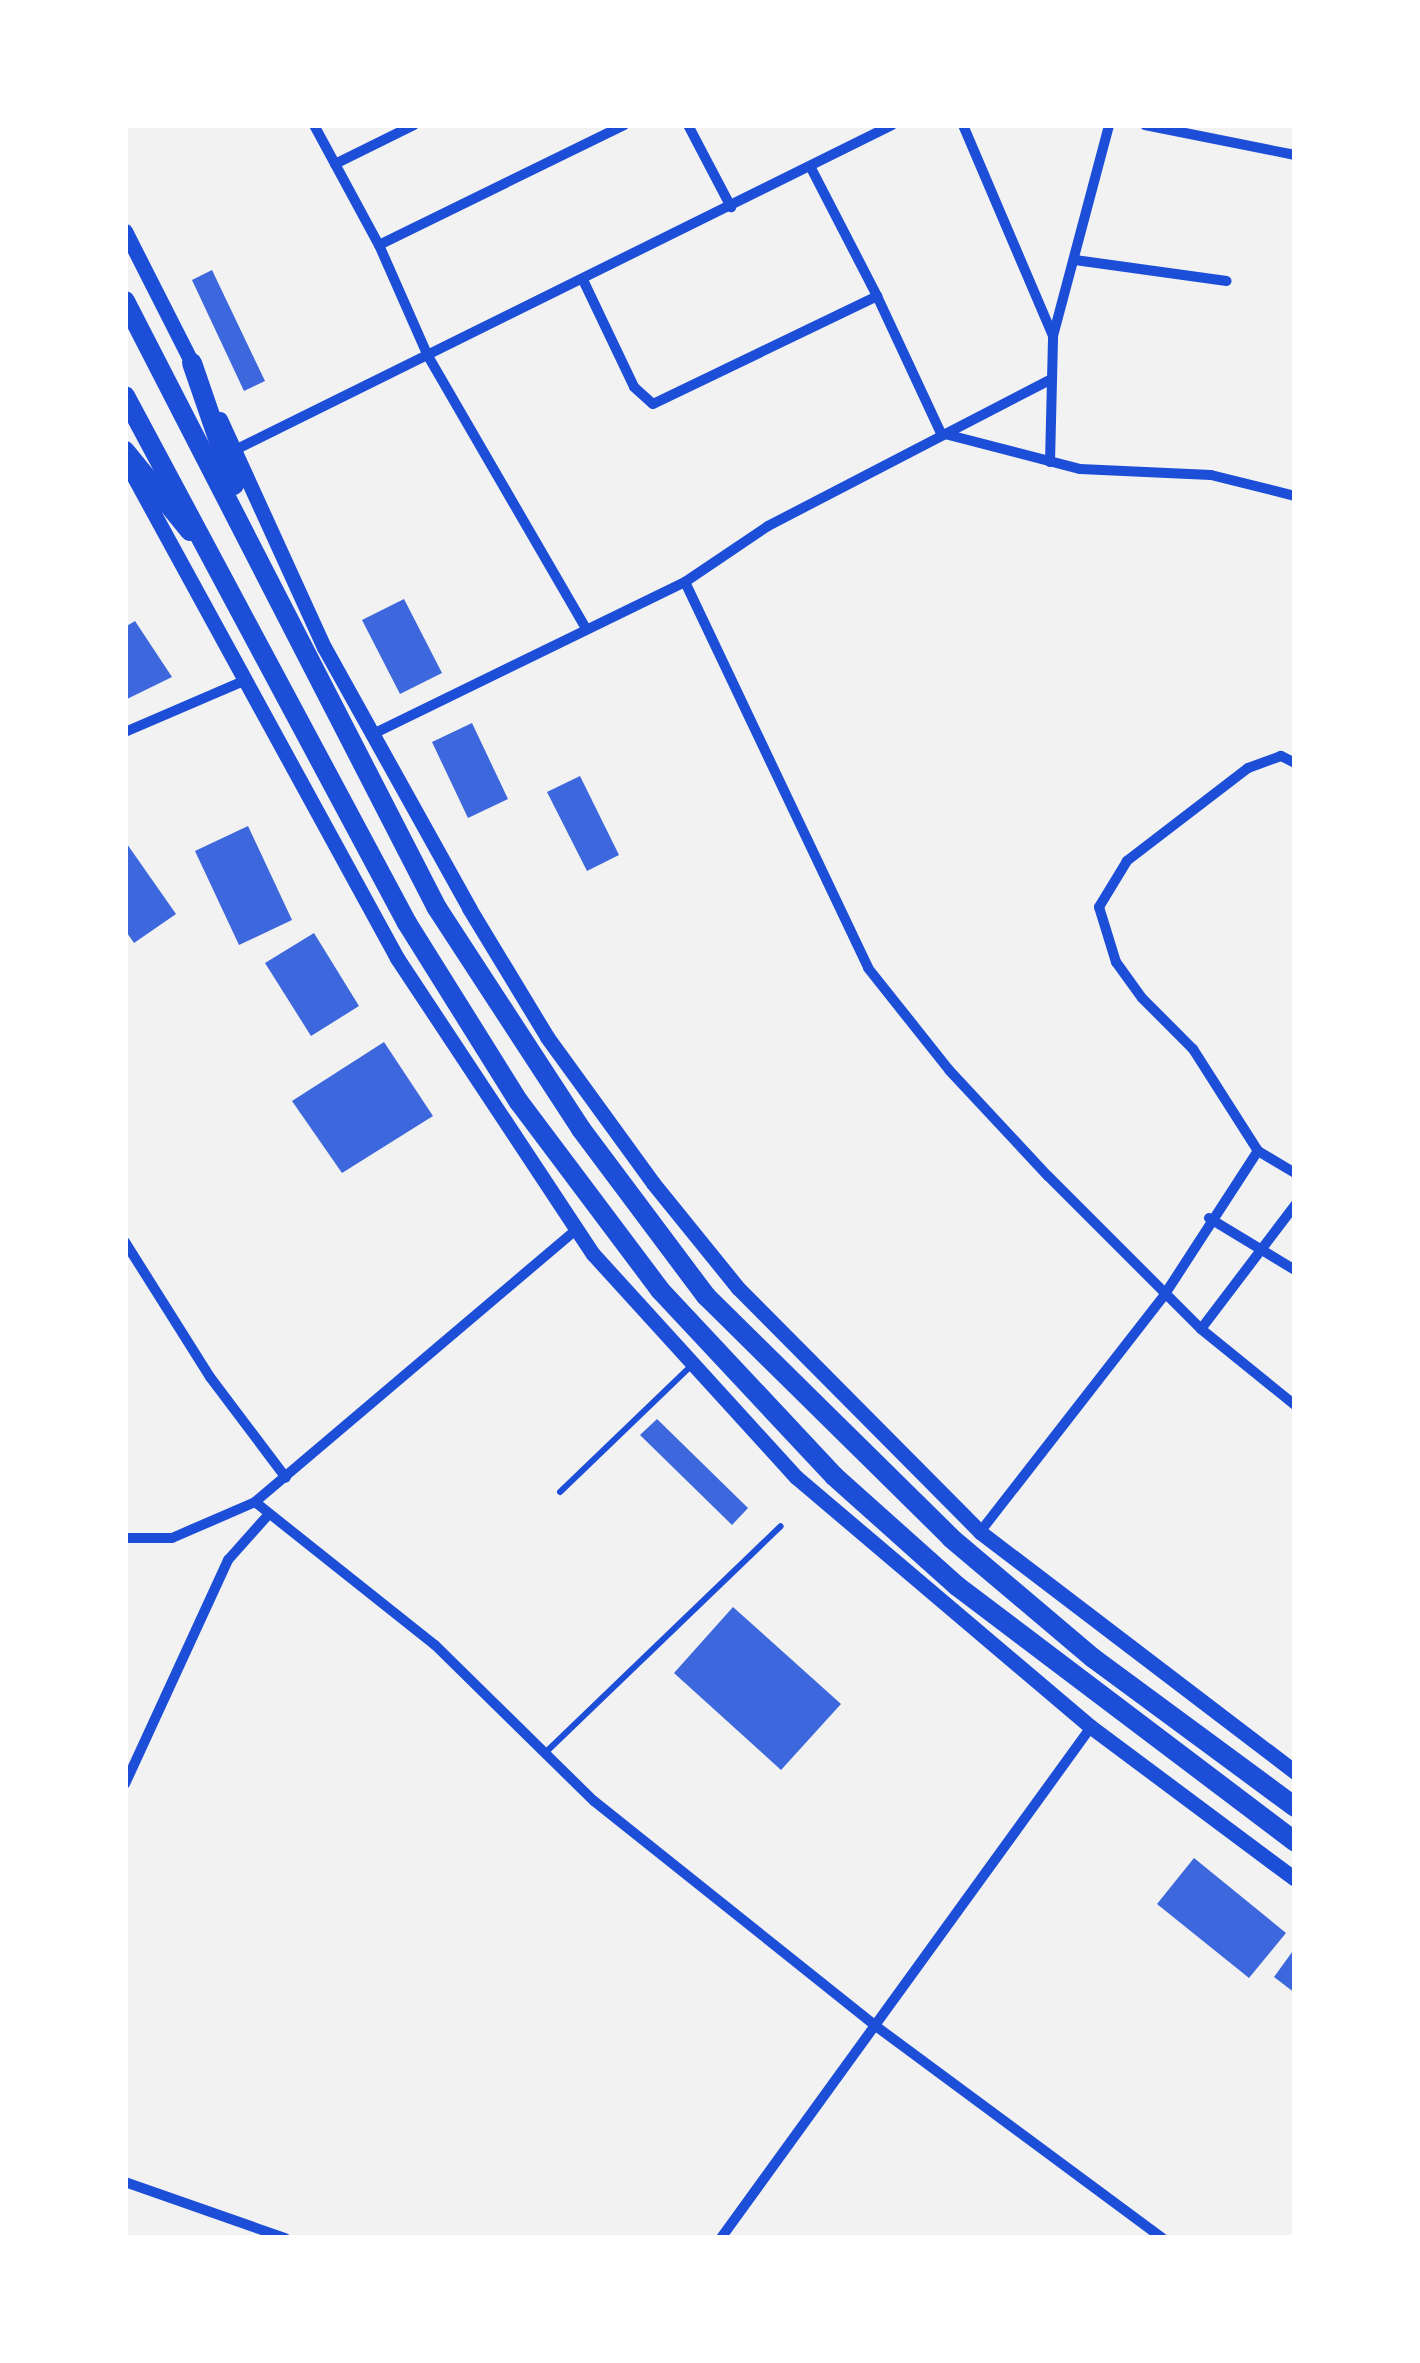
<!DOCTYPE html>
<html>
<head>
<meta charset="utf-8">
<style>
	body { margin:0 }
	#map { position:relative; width:1420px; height:2363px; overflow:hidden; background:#f2f2f2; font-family:"Asap Condensed",sans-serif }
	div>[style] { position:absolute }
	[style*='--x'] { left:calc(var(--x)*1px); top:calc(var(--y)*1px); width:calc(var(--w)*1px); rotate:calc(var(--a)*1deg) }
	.building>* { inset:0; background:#3d67dc }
	.service>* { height:6px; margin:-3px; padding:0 3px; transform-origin:3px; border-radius:3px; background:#1d4ed8 }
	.minor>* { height:10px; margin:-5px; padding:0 5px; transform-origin:5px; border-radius:5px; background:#1d4ed8 }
	.tertiary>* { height:15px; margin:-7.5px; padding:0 7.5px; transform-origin:7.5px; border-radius:7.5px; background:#1d4ed8 }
	.trunk>* { height:20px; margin:-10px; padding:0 10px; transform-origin:10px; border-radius:10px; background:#1d4ed8 }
	span { translate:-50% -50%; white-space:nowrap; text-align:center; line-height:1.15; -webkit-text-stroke:10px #fff; paint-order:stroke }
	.frame { position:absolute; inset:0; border:128px solid #fff; pointer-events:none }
</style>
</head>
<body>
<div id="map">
	<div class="building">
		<i style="clip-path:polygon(212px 270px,265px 381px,244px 391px,192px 280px)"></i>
		<i style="clip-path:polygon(404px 599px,442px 673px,400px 694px,362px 620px)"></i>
		<i style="clip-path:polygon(135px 621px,172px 677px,125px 700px,125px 627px)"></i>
		<i style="clip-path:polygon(472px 723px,508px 799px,468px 818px,432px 742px)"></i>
		<i style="clip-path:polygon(580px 776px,619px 855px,587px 871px,547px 792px)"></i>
		<i style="clip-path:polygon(248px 826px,292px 920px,239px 945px,195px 851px)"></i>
		<i style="clip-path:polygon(127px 844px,176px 914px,134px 943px,125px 930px)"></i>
		<i style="clip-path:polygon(314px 933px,359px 1006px,311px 1036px,265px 963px)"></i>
		<i style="clip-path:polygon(384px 1042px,433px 1116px,342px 1173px,292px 1101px)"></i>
		<i style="clip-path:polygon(657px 1419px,748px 1508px,732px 1525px,640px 1435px)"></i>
		<i style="clip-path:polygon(733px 1607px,841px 1704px,781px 1770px,674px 1673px)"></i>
		<i style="clip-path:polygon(1194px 1858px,1286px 1933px,1249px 1978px,1157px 1904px)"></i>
		<i style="clip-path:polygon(1295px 1948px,1295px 1993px,1274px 1977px)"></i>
	</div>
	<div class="service">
		<i style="--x:560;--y:1492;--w:183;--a:-43.9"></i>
		<i style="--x:545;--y:1753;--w:327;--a:-43.9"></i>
	</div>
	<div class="minor">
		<i style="--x:314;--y:125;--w:136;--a:61.6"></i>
		<i style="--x:379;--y:245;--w:121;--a:66.2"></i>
		<i style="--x:428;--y:356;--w:315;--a:59.9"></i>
		<i style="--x:688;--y:125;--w:93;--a:62.3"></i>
		<i style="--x:963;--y:125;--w:229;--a:66.9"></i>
		<i style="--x:1145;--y:125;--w:153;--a:11.3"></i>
		<i style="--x:335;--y:164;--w:88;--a:-26.3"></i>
		<i style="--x:811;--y:168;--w:144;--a:62.7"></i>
		<i style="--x:379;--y:245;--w:273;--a:-26.1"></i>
		<i style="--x:1075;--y:260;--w:153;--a:7.9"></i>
		<i style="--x:584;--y:282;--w:116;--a:64.5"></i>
		<i style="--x:634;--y:387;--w:25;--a:42"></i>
		<i style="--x:653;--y:404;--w:249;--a:-25.7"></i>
		<i style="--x:877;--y:296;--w:151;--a:65"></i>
		<i style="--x:941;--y:433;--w:144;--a:14.5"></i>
		<i style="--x:1080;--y:469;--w:131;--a:2.6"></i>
		<i style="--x:1211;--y:475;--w:87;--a:14"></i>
		<i style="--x:235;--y:450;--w:733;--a:-26.32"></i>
		<i style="--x:1050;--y:462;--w:126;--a:-88.6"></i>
		<i style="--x:1053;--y:336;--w:218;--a:-75.1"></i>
		<i style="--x:685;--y:582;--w:100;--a:-34"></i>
		<i style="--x:768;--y:526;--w:320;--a:-27.4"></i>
		<i style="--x:125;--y:732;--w:132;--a:-23.3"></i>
		<i style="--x:373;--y:734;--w:347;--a:-26"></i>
		<i style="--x:685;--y:582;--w:427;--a:64.6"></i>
		<i style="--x:868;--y:968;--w:130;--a:51.5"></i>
		<i style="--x:949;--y:1070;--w:145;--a:47"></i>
		<i style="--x:1048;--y:1176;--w:216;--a:45"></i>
		<i style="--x:1201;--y:1329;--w:121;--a:39"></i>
		<i style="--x:1295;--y:763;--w:16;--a:-153"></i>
		<i style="--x:1281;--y:756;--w:35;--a:160"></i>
		<i style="--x:1248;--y:768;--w:153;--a:142.5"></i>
		<i style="--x:1127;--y:861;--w:54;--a:121.3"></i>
		<i style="--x:1099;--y:907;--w:58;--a:72.8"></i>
		<i style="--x:1116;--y:962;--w:44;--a:54.2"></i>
		<i style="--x:1142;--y:998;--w:72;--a:45"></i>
		<i style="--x:1193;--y:1049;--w:121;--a:57.5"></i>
		<i style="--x:1258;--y:1151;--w:43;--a:30.7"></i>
		<i style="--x:1209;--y:1218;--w:100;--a:31.2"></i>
		<i style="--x:125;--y:1242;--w:160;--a:57.8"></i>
		<i style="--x:210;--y:1377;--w:126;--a:53"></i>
		<i style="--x:1201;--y:1329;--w:156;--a:-52.8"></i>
		<i style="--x:255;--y:1502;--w:230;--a:38.5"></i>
		<i style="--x:435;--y:1645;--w:223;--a:44.5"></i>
		<i style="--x:594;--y:1801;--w:357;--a:38.6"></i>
		<i style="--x:873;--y:2024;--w:360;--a:36.5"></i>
		<i style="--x:980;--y:1532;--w:301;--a:-52.1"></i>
		<i style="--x:1165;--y:1294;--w:171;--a:-57"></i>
		<i style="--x:125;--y:1538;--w:47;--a:0"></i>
		<i style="--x:172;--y:1538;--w:90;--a:-23.4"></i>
		<i style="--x:255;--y:1502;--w:421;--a:-40.3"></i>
		<i style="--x:125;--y:1784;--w:247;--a:-65.3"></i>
		<i style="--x:228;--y:1560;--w:62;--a:-48.3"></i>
		<i style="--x:125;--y:2182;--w:170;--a:19.3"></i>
		<i style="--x:721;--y:2238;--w:631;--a:-54.09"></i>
	</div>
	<div class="tertiary">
		<i style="--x:125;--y:231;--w:157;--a:63.1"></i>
		<i style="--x:220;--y:419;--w:251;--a:65.5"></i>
		<i style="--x:324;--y:647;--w:299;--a:60.9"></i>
		<i style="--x:469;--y:908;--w:151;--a:58.8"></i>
		<i style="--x:547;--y:1037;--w:180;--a:54"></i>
		<i style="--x:653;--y:1183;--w:135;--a:51"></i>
		<i style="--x:738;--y:1288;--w:344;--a:45.2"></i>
		<i style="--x:980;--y:1532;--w:396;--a:37.3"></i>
		<i style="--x:129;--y:468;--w:559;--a:61.32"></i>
		<i style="--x:397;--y:958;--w:355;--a:56.5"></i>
		<i style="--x:593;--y:1254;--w:302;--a:47.7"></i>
		<i style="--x:796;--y:1477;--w:387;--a:40.3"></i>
		<i style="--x:1091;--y:1727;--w:254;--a:36.7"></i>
	</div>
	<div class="trunk">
		<i style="--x:125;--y:301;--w:682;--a:62.8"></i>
		<i style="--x:437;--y:908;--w:264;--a:56.9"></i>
		<i style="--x:581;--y:1129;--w:209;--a:53.2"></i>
		<i style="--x:706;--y:1296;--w:344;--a:44.6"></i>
		<i style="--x:951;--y:1538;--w:186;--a:40.2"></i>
		<i style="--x:1093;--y:1658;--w:251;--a:36.4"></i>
		<i style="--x:192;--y:363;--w:129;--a:71"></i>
		<i style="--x:125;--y:396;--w:598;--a:61.85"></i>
		<i style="--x:407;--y:923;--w:211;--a:58"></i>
		<i style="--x:519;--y:1102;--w:235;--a:53.1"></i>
		<i style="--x:660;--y:1290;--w:255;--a:46.9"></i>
		<i style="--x:834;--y:1476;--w:165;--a:41.8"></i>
		<i style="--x:957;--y:1586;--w:424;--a:37.1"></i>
		<i style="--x:125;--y:451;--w:103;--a:50.9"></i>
	</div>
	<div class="frame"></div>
</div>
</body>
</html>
